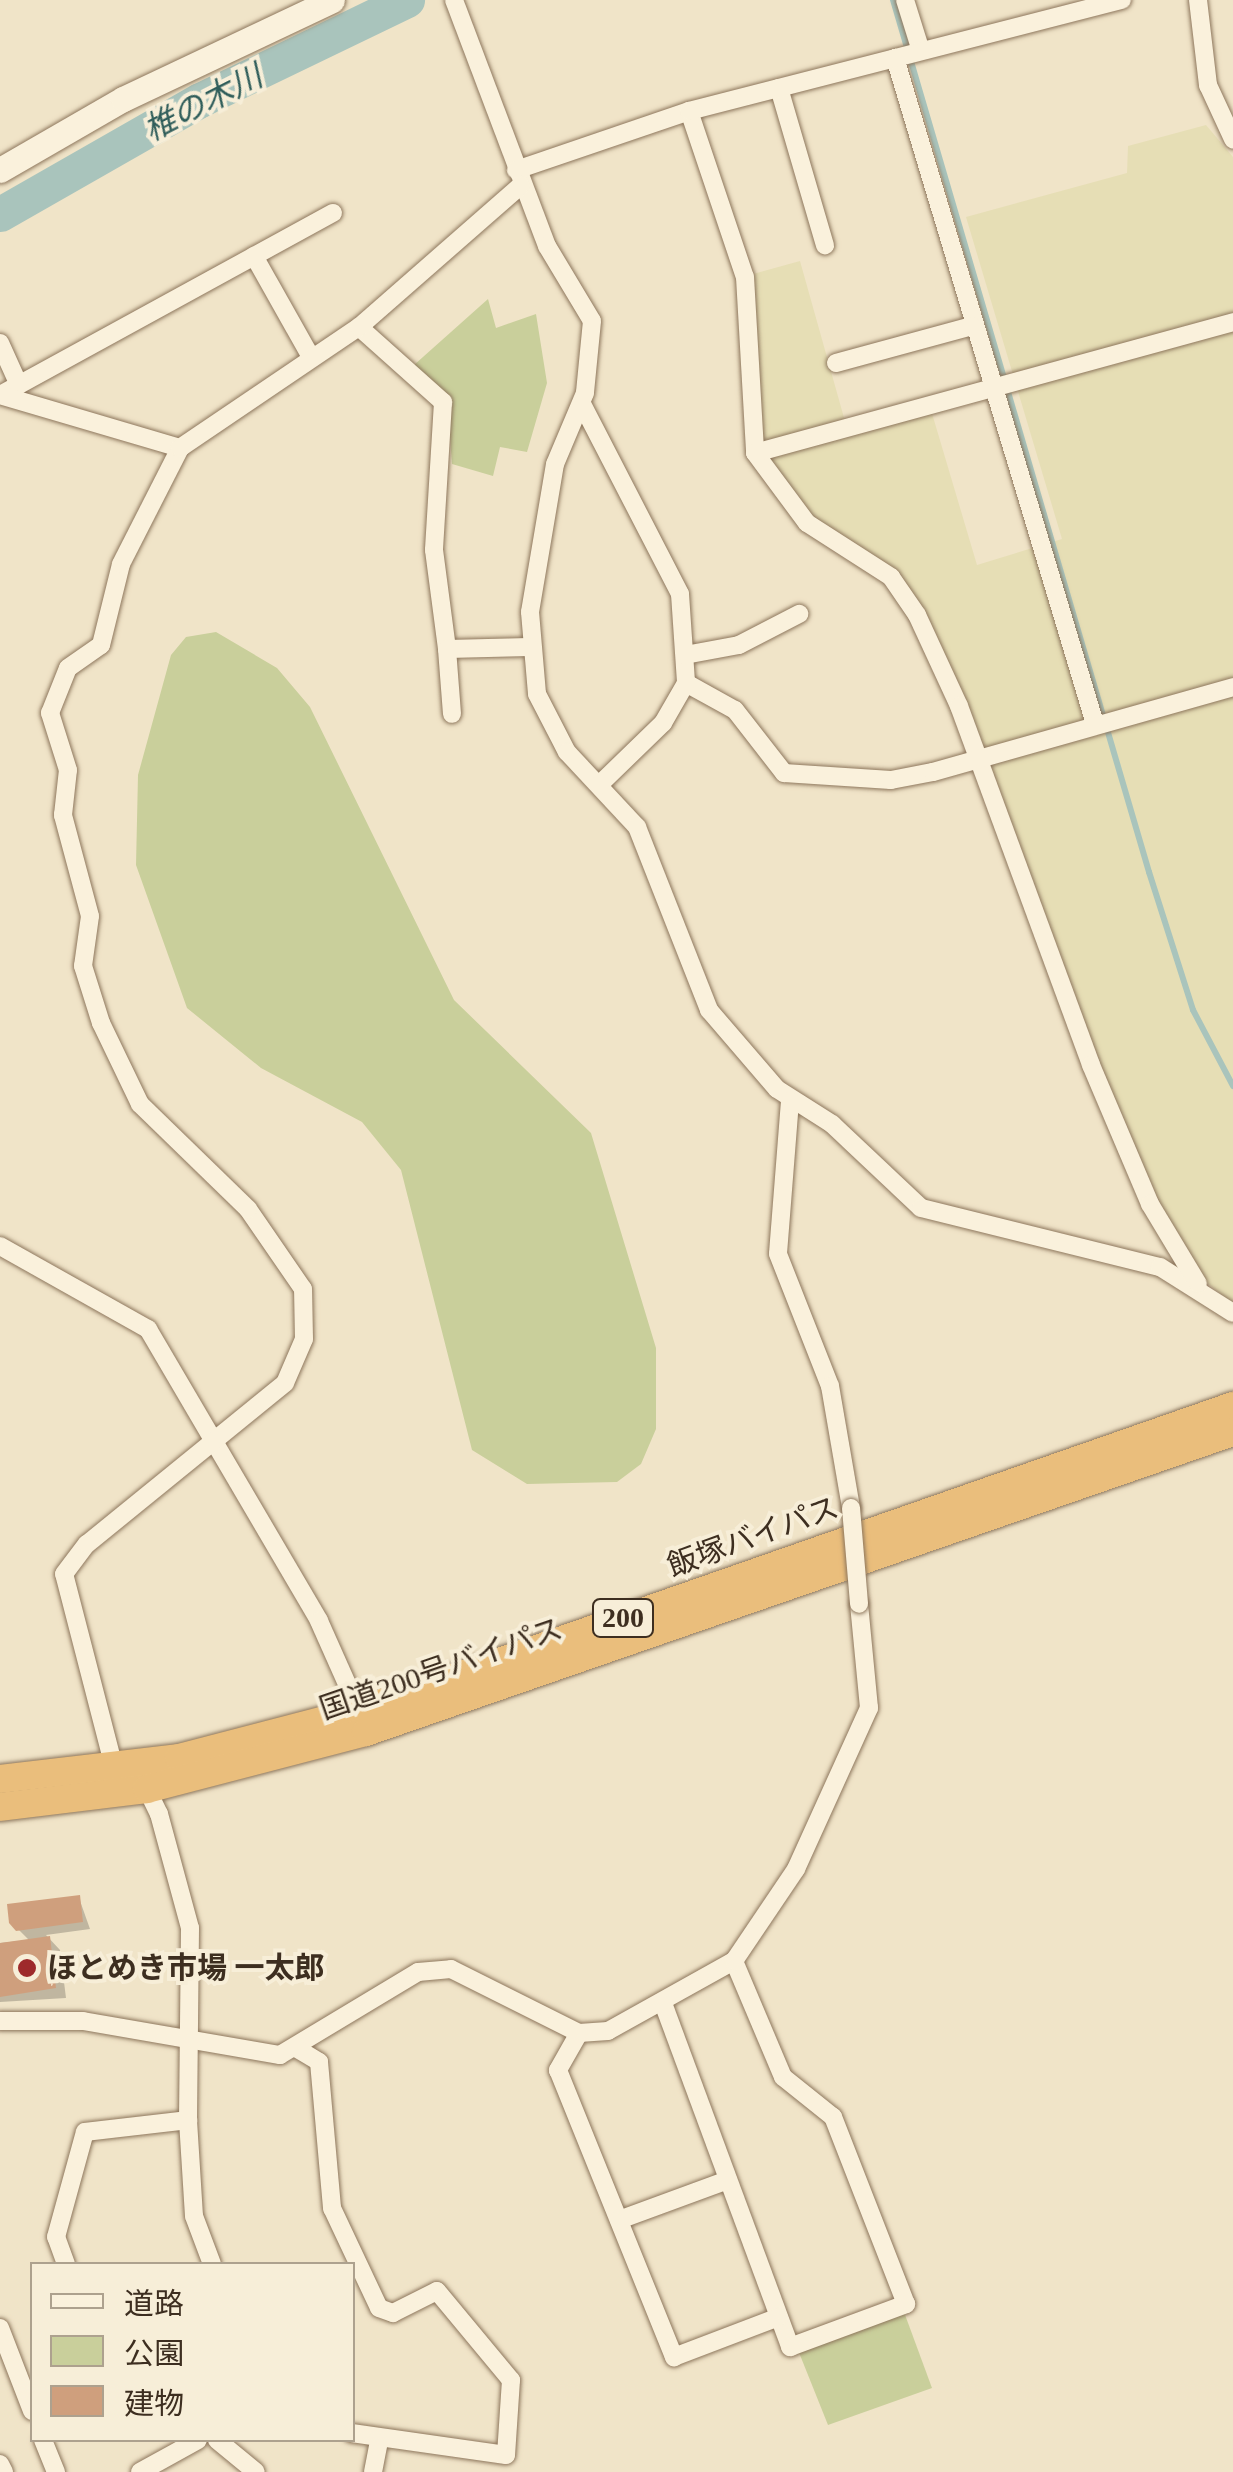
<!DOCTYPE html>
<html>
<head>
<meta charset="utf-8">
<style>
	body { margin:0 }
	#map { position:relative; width:1233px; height:2472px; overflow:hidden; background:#f0e4c8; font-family:"Times New Roman","Noto Sans JP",serif }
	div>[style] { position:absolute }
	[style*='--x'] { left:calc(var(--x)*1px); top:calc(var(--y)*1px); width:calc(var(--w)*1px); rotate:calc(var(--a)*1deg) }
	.farmland>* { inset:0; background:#e6deb5 }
	.green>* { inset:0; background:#c9cf9b }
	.shadow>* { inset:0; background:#0003 }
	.stream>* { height:6px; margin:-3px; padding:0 3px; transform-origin:3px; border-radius:3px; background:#a9c4bc }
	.river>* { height:35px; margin:-17.5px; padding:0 17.5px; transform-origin:17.5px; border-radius:17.5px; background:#a9c4bc }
	.building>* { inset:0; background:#cf9f7d }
	.roads { filter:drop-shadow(0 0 2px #8d765c) drop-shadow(0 0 2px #8d765c) }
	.minor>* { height:18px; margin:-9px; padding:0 9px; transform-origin:9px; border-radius:9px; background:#faf1dc }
	.secondary>* { height:25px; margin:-12.5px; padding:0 12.5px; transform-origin:12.5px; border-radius:12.5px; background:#faf1dc }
	.trunk>* { height:28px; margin:-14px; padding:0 14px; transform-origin:14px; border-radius:14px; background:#eabe7c }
	.bridges { filter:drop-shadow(0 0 2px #8d765c) drop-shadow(0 0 2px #8d765c) }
	.minor-bridge>* { height:18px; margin:-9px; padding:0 9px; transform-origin:9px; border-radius:9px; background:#faf1dc }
	.dots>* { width:28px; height:28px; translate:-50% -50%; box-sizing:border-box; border:5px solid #f7eed8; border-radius:50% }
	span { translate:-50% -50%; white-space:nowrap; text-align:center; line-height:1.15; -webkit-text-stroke:8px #f7eed8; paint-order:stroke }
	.shield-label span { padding:2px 8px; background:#f7eed8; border:2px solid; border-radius:8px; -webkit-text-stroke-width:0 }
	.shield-label { font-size:28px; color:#3d2e20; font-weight:700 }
	.street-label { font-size:30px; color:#3d2e20 }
	.poi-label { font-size:30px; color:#3d2e20; font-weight:700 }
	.left { translate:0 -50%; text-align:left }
	.water-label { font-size:32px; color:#2f5d5a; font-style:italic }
	.legend { position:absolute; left:30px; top:2262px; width:325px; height:180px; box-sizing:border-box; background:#f7eed8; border:2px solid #ada18e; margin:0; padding:12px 18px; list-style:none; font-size:30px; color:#3d2e20 }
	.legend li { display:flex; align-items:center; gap:20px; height:50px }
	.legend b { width:50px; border:2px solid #ada18e }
</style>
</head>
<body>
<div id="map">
	<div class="farmland">
		<i style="clip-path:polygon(1206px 125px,1233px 157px,1233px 1304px,1205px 1281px,1153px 1196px,921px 611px,776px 483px,755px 422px,753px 274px,800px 261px,848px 432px,931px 410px,977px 565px,1062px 539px,966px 217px,1127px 173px,1128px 146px)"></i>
	</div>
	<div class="green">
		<i style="clip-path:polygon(488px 299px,496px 328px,536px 314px,547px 383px,527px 452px,500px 447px,493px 476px,452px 464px,447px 397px,414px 365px)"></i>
		<i style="clip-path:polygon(216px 632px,277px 668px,310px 707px,454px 1000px,591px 1133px,656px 1348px,656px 1429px,641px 1464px,617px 1482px,527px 1484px,472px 1450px,401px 1170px,362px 1122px,261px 1068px,187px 1008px,136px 865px,138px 775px,171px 655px,186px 637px)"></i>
		<i style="clip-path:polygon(904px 2312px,932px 2388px,828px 2425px,798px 2350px)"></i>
	</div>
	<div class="shadow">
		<i style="clip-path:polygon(79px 1898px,90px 1929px,46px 1935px,60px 1950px,66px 1998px,0 2002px,0 1943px,29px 1940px,18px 1929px)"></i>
	</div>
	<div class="stream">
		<i style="--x:893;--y:0;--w:909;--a:73.64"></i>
		<i style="--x:1149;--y:872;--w:145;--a:72.3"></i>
		<i style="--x:1193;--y:1010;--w:86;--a:62.2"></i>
	</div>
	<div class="river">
		<i style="--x:0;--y:214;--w:230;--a:-29.7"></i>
		<i style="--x:200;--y:100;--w:230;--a:-25.8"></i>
	</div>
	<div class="building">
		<i style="clip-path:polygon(80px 1895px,83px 1922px,16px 1931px,9px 1923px,7px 1904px)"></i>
		<i style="clip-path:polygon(50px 1936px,56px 1988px,0 1997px,0 1943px)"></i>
	</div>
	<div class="roads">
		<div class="minor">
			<i style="--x:454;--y:0;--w:263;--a:69.3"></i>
			<i style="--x:547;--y:246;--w:87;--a:59"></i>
			<i style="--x:592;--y:321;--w:72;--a:95.6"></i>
			<i style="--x:585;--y:393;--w:77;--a:112.9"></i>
			<i style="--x:555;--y:464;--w:150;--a:99.6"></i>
			<i style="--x:530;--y:612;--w:82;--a:85.1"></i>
			<i style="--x:537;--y:694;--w:65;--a:62.7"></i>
			<i style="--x:567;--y:752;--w:103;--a:47"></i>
			<i style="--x:637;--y:827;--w:197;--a:68.5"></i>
			<i style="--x:709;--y:1010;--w:104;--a:49.3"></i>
			<i style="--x:777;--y:1089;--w:65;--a:32.5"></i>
			<i style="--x:832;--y:1124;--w:122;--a:43.3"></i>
			<i style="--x:921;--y:1208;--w:246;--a:13.9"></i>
			<i style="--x:1160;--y:1267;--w:86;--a:32.2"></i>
			<i style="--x:905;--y:0;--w:53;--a:72.6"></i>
			<i style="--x:1198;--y:0;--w:86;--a:83.3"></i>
			<i style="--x:1208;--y:85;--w:60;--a:65.2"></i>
			<i style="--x:895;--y:58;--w:695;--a:73.28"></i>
			<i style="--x:779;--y:88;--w:164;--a:73.7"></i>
			<i style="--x:689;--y:111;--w:175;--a:71.4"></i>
			<i style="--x:745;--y:277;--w:176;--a:86.7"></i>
			<i style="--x:755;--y:453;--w:87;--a:53.4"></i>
			<i style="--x:807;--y:523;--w:100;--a:32.7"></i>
			<i style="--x:891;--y:577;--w:46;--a:55.6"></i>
			<i style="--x:917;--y:615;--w:100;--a:65.2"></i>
			<i style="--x:959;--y:706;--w:382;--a:69.8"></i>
			<i style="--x:1091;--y:1065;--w:151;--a:67"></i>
			<i style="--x:1150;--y:1204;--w:93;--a:59"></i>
			<i style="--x:516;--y:170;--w:183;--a:-18.8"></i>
			<i style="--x:689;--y:111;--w:447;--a:-14.4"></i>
			<i style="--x:254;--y:256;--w:116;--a:60.6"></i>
			<i style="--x:359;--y:327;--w:113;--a:41.8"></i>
			<i style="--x:443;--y:402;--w:148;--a:93.5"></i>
			<i style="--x:434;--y:550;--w:100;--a:82.5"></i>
			<i style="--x:447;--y:649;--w:82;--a:-1.4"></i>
			<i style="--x:0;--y:343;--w:46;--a:65.7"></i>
			<i style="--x:836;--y:363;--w:141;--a:-15.2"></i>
			<i style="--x:4;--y:393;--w:375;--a:-28.7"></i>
			<i style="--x:0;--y:395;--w:188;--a:16.4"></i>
			<i style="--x:582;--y:404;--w:214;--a:62.7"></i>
			<i style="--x:680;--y:594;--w:89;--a:86.1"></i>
			<i style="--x:686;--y:683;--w:56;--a:28.9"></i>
			<i style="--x:735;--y:710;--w:80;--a:52.1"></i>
			<i style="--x:784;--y:773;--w:107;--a:3.7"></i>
			<i style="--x:891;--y:780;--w:43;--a:-10.8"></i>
			<i style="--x:933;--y:772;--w:312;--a:-15.8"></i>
			<i style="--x:755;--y:453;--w:496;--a:-15.3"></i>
			<i style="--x:447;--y:649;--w:65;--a:85.6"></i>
			<i style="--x:685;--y:655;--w:55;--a:-10.5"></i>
			<i style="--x:739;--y:645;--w:68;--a:-27.3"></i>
			<i style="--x:599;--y:785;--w:89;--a:-44.1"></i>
			<i style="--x:663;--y:723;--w:46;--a:-60.1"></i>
			<i style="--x:790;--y:1101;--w:153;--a:94.5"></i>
			<i style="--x:778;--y:1254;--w:142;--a:68.5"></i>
			<i style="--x:830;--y:1386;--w:124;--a:80.2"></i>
			<i style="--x:0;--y:1246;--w:170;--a:29.3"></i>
			<i style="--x:148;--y:1329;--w:338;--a:59.6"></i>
			<i style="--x:319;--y:1621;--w:98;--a:66"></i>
			<i style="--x:663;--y:2003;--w:367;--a:69.7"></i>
			<i style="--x:790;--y:2347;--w:124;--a:-20.3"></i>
			<i style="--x:906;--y:2304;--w:201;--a:-111.3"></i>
			<i style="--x:833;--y:2117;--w:64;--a:-141.3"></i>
			<i style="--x:783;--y:2077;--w:126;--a:-112.9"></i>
			<i style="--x:0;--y:2021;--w:83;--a:0"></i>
			<i style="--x:83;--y:2021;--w:200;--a:9.8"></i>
			<i style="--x:280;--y:2055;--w:161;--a:-31"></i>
			<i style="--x:418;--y:1972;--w:33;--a:-5"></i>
			<i style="--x:451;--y:1969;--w:143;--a:26.6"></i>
			<i style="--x:579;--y:2033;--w:29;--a:-4"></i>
			<i style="--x:608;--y:2031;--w:144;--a:-29.1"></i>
			<i style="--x:734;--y:1961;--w:111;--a:-56"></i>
			<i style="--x:796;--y:1869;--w:177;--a:-65.6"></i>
			<i style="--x:869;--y:1708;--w:104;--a:-95.5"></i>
			<i style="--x:579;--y:2033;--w:43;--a:119.6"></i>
			<i style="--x:558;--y:2070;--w:310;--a:68"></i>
			<i style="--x:674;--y:2357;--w:112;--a:-20.9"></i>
			<i style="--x:296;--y:2048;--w:27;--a:31"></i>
			<i style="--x:319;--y:2062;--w:147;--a:84.9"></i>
			<i style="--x:332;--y:2208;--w:110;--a:64.8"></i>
			<i style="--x:379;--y:2308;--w:15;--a:20"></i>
			<i style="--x:393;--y:2313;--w:49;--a:-26.6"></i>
			<i style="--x:437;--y:2291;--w:116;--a:50.3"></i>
			<i style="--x:511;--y:2380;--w:75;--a:93.8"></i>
			<i style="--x:506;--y:2455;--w:156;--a:-171.9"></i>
			<i style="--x:619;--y:2220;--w:116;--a:-20.2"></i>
			<i style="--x:66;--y:2264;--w:29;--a:-110"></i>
			<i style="--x:56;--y:2237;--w:109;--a:-74.6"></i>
			<i style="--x:85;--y:2132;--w:104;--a:-6.6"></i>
			<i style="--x:212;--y:2264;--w:51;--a:-110.6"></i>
			<i style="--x:194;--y:2216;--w:96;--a:-93.6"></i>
			<i style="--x:188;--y:2120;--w:192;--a:-89.4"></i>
			<i style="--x:190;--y:1928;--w:118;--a:-105.2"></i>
			<i style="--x:159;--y:1814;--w:28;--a:-116"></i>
			<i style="--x:147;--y:1789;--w:40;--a:-146"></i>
			<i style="--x:114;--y:1767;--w:199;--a:-104.5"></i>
			<i style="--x:64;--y:1574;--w:38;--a:-53"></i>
			<i style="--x:87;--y:1544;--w:255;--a:-39.1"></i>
			<i style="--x:285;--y:1383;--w:48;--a:-66.6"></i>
			<i style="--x:304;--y:1339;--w:50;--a:-91.1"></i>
			<i style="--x:303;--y:1289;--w:97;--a:-124.5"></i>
			<i style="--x:248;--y:1209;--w:151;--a:-135.8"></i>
			<i style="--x:140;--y:1104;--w:90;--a:-115.7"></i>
			<i style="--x:101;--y:1023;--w:60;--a:-107.5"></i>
			<i style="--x:83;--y:966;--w:50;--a:-82"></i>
			<i style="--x:90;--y:916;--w:105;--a:-105"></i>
			<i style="--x:63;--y:815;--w:45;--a:-83.7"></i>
			<i style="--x:68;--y:770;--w:60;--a:-107.5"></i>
			<i style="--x:50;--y:713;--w:48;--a:-68.2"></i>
			<i style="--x:68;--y:668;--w:40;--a:-34.9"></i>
			<i style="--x:101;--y:645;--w:83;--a:-76.1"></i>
			<i style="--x:121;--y:564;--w:130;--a:-63"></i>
			<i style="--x:180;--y:448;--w:216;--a:-34.1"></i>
			<i style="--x:359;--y:327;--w:215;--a:-41.2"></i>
			<i style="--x:0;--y:2328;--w:89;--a:68.9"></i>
			<i style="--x:43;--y:2440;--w:35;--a:68"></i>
			<i style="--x:217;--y:2440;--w:50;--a:39.4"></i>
			<i style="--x:0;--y:2464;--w:9;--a:63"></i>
			<i style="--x:140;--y:2472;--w:66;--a:-28.9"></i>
			<i style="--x:373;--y:2472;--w:32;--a:-79"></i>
		</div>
		<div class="secondary">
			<i style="--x:0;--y:170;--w:142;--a:-30"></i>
			<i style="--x:123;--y:99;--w:231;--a:-25.3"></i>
		</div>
		<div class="trunk">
			<i style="--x:0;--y:1779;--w:180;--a:-6.7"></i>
			<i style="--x:179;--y:1758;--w:186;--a:-14.6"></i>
			<i style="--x:359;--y:1711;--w:926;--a:-19.24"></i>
			<i style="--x:0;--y:1807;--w:148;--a:-7"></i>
			<i style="--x:147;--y:1789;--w:226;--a:-14.6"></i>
			<i style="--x:366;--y:1732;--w:917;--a:-19.09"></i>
		</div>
	</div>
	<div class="bridges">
		<div class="minor-bridge">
			<i style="--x:851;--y:1508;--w:96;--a:85.2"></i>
		</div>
	</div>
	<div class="dots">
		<i style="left:27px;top:1968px;background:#9e2a2b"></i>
	</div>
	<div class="shield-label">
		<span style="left:623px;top:1618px">200</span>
	</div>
	<div class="street-label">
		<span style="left:753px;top:1537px;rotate:-20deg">飯塚バイパス</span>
		<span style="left:441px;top:1669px;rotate:-19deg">国道200号バイパス</span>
	</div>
	<div class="poi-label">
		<span class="left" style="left:47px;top:1968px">ほとめき市場 一太郎</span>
	</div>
	<div class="water-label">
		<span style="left:203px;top:103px;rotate:-27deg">椎の木川</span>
	</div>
	<ul class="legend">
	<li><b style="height:12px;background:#faf1dc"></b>道路</li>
	<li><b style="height:28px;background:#c9cf9b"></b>公園</li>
	<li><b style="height:28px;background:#cf9f7d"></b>建物</li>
	</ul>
</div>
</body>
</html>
